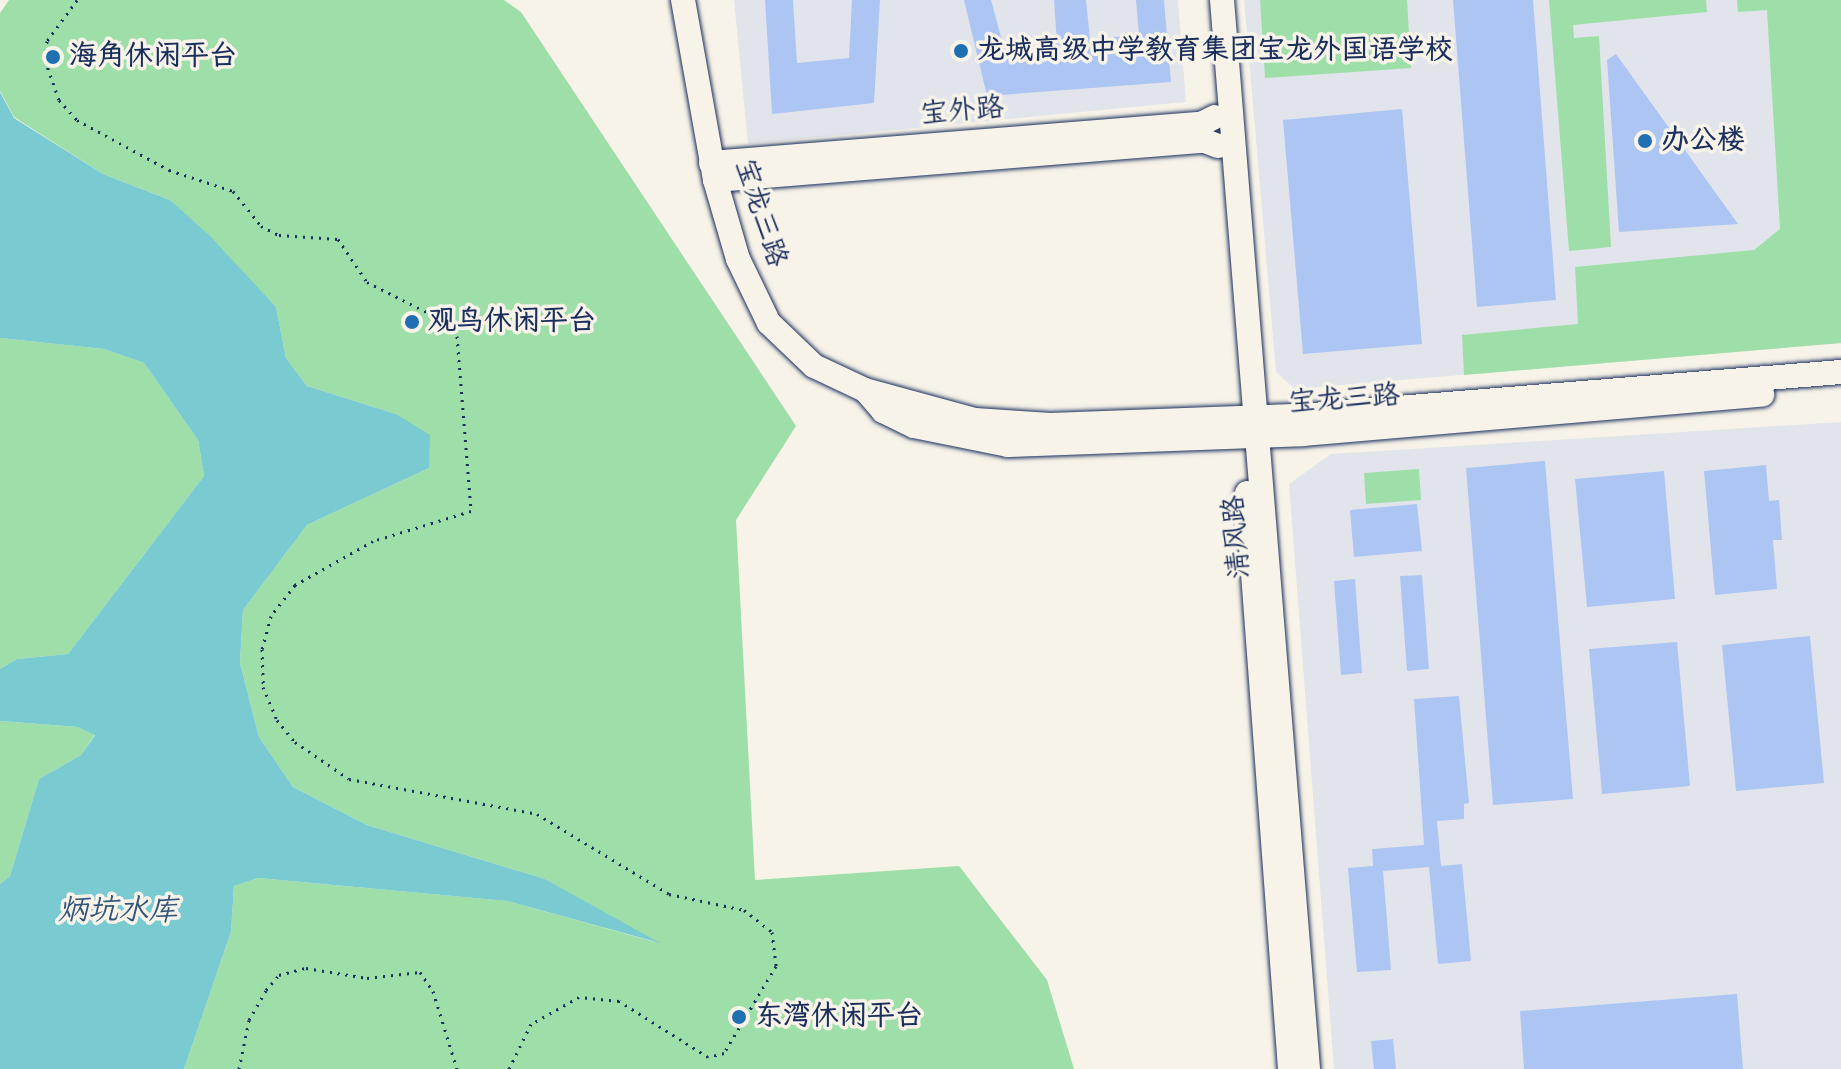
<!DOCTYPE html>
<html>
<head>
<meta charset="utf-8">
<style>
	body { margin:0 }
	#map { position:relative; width:1841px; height:1069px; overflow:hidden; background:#f7f3e8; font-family:Mynerve,"LXGW WenKai TC",sans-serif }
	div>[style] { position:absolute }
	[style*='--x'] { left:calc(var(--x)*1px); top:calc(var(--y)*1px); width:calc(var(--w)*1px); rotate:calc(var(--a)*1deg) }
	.built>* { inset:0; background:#e1e5eb }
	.green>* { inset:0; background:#9edea8 }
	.water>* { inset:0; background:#7acbd1 }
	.building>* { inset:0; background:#adc5f3 }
	.path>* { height:3px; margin-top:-1.5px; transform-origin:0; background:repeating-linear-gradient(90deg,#1b2f5e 0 2px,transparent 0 8px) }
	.roads { filter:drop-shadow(0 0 2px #1b2f5e) drop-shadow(0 0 2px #1b2f5e) }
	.minor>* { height:24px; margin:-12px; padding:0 12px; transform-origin:12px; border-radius:12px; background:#f7f3e8 }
	.dots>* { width:22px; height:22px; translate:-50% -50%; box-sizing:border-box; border:4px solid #f7f3e8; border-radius:50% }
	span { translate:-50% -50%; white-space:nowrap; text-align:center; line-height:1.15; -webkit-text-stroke:7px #f7f3e8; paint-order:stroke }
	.poi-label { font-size:28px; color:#1b2f5e; font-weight:700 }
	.left { translate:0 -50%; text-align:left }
	.street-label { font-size:28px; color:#1b2f5e }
	.water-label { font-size:30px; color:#33567b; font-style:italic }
</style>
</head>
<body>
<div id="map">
	<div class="built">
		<i style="clip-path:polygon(734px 0,1178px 0,1186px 102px,748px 144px)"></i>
		<i style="clip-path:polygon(1244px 0,1841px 0,1841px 343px,1295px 389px,1276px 372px)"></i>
		<i style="clip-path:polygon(1841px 422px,1841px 1069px,1334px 1069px,1289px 484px,1331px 454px)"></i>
	</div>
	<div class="green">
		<i style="clip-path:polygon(9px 0,504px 0,521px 12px,796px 426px,736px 520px,755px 880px,959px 866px,1047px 980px,1074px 1069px,184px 1069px,231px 932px,234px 886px,258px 878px,507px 901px,655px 942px,545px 879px,367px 825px,293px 787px,259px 737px,240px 663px,243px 610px,307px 525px,429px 468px,396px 414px,307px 386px,286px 358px,276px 307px,170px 200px,103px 174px,14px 117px,0 91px,0 13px)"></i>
		<i style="clip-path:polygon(1260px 0,1407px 0,1411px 68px,1265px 78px)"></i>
		<i style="clip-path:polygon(1549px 0,1706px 0,1707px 12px,1573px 25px,1574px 38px,1599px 36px,1611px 247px,1569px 251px)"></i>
		<i style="clip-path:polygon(1737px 0,1841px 0,1841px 343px,1464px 375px,1462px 335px,1578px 324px,1575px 267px,1754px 250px,1780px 229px,1767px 10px,1738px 12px)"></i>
		<i style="clip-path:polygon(0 338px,104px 349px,144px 363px,198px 440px,204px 476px,68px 654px,17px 659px,0 669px)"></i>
		<i style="clip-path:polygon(1419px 469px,1421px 500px,1366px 504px,1364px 473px)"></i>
		<i style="clip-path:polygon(0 721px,78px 727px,95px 734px,81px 755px,39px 779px,10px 876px,0 884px)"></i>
	</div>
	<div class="water">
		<i style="clip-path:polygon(0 92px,14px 118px,103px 174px,170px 200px,210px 236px,276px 307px,286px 358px,307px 386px,396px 414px,430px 435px,429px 468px,307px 525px,243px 610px,240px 663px,259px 737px,293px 787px,367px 825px,545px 879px,660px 943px,507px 901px,258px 878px,234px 886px,231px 932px,184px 1069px,0 1069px,0 884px,10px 876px,39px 779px,81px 755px,95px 735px,78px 727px,0 721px,0 669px,17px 659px,68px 654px,204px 476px,198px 440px,144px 363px,104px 349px,0 338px)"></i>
	</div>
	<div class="building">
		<i style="clip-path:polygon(765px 0,793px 0,797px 63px,849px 58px,852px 0,880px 0,874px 103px,772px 114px)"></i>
		<i style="clip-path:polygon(964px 0,991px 0,1004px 48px,1057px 43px,1054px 0,1086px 0,1090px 39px,1139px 35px,1136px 0,1164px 0,1171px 82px,987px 96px)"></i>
		<i style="clip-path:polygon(1453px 0,1533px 0,1556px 300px,1477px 307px)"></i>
		<i style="clip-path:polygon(1616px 54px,1738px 224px,1619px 232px,1607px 60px)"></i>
		<i style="clip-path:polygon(1402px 109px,1422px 344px,1303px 354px,1283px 120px)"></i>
		<i style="clip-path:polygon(1545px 461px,1573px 799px,1493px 805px,1466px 468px)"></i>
		<i style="clip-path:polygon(1766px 465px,1769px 501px,1779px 500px,1782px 540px,1773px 540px,1777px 589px,1715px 595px,1704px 471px)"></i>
		<i style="clip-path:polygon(1664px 471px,1675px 599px,1587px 607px,1575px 479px)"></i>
		<i style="clip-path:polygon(1417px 504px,1422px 551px,1354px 557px,1350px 510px)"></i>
		<i style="clip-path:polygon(1422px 575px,1429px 669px,1407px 671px,1400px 576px)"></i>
		<i style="clip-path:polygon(1355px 579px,1362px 673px,1341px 675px,1334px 581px)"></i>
		<i style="clip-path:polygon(1810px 636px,1824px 783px,1736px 791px,1722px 645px)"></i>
		<i style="clip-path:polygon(1677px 642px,1690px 786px,1602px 794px,1589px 649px)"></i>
		<i style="clip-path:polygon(1459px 696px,1469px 803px,1464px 804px,1464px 819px,1437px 821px,1441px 866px,1462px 864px,1471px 961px,1438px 964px,1429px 867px,1383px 871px,1391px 970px,1357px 972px,1348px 868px,1373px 866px,1372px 849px,1424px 845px,1414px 699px)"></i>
		<i style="clip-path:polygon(1737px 994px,1743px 1069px,1524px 1069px,1520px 1011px)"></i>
		<i style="clip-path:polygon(1393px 1039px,1396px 1069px,1374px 1069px,1371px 1041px)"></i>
	</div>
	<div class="path">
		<i style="--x:77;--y:0;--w:51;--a:126.2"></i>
		<i style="--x:47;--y:41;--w:19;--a:96"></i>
		<i style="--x:45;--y:60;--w:42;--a:70.7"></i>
		<i style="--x:59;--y:100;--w:27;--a:48"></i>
		<i style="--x:77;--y:120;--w:105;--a:28.5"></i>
		<i style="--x:169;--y:170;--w:67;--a:18.2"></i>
		<i style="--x:233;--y:191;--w:45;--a:51.3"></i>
		<i style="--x:261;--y:226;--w:20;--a:27"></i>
		<i style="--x:279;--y:235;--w:59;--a:3.9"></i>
		<i style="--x:338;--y:239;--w:52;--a:56"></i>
		<i style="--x:367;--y:282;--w:93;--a:26.8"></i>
		<i style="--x:450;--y:324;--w:14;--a:60"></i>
		<i style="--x:457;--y:336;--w:176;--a:85.4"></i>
		<i style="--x:471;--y:511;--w:102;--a:163"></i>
		<i style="--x:373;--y:541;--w:90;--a:150.6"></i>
		<i style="--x:295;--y:585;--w:39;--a:128"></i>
		<i style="--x:271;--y:616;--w:34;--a:105"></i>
		<i style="--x:262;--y:649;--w:38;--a:88"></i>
		<i style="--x:263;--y:687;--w:36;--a:67"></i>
		<i style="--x:277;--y:720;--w:28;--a:51"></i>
		<i style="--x:295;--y:742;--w:65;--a:34.4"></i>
		<i style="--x:349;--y:779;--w:191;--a:10.5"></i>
		<i style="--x:537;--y:814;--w:154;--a:31.2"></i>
		<i style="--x:669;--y:894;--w:77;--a:12"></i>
		<i style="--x:744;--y:910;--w:36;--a:38"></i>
		<i style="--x:772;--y:932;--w:34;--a:83"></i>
		<i style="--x:776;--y:966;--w:101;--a:120.9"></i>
		<i style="--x:724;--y:1053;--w:16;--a:166"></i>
		<i style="--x:708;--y:1057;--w:105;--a:-147.8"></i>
		<i style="--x:619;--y:1001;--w:40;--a:-174.3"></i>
		<i style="--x:579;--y:997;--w:55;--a:150.6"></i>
		<i style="--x:531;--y:1024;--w:50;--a:116.1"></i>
		<i style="--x:239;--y:1069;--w:50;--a:-78.5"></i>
		<i style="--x:249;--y:1020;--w:34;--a:-60"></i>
		<i style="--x:266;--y:990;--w:20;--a:-49"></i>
		<i style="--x:279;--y:975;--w:28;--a:-15"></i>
		<i style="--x:306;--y:968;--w:62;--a:9.3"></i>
		<i style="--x:367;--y:978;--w:53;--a:-6.5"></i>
		<i style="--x:420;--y:972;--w:23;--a:56"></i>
		<i style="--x:433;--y:991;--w:82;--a:72.9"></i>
	</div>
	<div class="roads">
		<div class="minor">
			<i style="--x:683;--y:0;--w:183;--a:79.9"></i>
			<i style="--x:715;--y:180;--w:82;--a:73.8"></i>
			<i style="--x:738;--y:259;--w:71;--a:64.2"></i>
			<i style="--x:769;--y:323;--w:62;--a:43.7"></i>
			<i style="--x:814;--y:366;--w:56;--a:25.2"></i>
			<i style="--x:865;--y:390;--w:114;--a:15.3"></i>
			<i style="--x:975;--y:420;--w:75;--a:3.8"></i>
			<i style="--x:1050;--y:425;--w:250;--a:-2.1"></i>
			<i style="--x:1300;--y:416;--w:543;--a:-4.65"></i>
			<i style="--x:1222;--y:0;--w:1072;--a:85.4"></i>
			<i style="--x:711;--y:163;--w:494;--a:-4.6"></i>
			<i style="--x:1203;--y:123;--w:13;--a:-27"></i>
			<i style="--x:715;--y:180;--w:492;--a:-4.6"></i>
			<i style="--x:1205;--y:141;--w:14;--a:21"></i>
			<i style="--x:865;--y:390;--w:28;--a:49"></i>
			<i style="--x:883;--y:411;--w:34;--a:26"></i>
			<i style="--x:914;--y:426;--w:96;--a:11.4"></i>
			<i style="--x:1008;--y:445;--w:295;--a:-2.1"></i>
			<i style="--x:1303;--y:434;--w:461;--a:-4.9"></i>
			<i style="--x:1247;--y:493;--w:578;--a:85.73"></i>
		</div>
	</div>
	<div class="dots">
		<i style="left:961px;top:51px;background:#1f6fb2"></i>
		<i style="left:53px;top:57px;background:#1f6fb2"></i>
		<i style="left:1645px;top:141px;background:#1f6fb2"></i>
		<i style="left:412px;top:322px;background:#1f6fb2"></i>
		<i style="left:739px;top:1017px;background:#1f6fb2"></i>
	</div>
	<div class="poi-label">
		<span class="left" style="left:977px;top:51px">龙城高级中学教育集团宝龙外国语学校</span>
		<span class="left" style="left:69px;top:57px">海角休闲平台</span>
		<span class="left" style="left:1661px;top:141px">办公楼</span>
		<span class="left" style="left:428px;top:322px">观鸟休闲平台</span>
		<span class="left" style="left:755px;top:1017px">东湾休闲平台</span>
	</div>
	<div class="street-label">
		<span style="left:962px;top:112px;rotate:-5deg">宝外路</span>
		<span style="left:760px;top:213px;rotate:72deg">宝龙三路</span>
		<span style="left:1344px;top:400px;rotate:-4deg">宝龙三路</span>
		<span style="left:1238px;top:537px;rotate:-95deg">清风路</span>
	</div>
	<div class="water-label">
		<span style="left:118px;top:911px">炳坑水库</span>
	</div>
</div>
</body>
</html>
